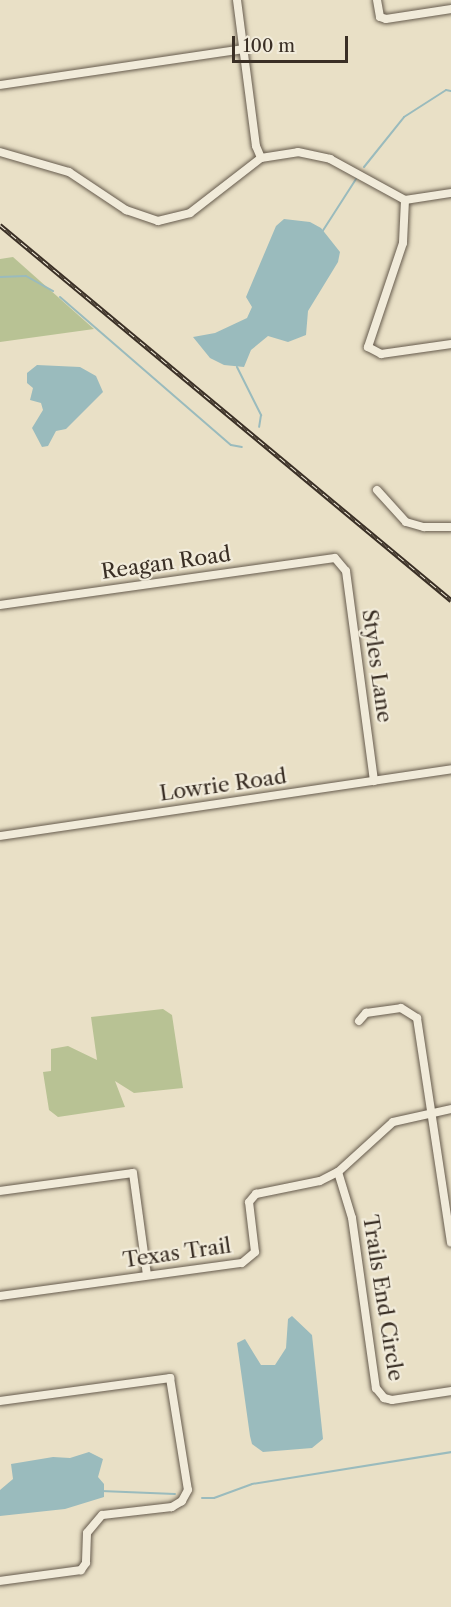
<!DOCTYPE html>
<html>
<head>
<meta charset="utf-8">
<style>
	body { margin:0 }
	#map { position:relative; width:451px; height:1607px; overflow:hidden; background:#e9e0c6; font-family:"Libre Caslon Text",serif }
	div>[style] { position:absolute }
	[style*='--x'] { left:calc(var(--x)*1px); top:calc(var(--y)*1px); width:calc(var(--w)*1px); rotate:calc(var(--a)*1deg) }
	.green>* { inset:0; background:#b8c294 }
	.water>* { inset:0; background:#9abbbd }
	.stream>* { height:2px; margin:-1px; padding:0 1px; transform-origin:1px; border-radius:1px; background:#9abbbd }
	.roads { filter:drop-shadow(0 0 2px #665b4d) drop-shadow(0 0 2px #665b4d) }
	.minor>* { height:8px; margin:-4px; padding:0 4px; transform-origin:4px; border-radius:4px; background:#f1ebda }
	.rail>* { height:4.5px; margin-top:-2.25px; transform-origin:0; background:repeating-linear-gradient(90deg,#f1ebda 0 7px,#3a2f25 0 14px); box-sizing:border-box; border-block:2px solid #3a2f25 }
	span { translate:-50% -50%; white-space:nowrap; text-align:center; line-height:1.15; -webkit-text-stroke:4.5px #f1ebda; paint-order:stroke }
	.street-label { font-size:21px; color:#3a2f25 }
	.scale { position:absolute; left:232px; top:36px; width:116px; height:27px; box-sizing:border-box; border:3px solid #3a2f25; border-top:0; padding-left:8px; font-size:18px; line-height:21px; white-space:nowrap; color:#3a2f25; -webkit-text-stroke:4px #f1ebda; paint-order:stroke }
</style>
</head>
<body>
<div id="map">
	<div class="green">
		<i style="clip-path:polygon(13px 257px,94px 329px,0 342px,0 259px)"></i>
		<i style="clip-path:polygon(163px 1009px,172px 1015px,183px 1088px,134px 1093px,115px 1081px,125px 1107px,58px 1117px,49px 1110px,43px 1072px,51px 1071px,51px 1049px,68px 1046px,97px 1060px,91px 1017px)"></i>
	</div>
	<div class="water">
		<i style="clip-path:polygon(284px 219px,310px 222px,321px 228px,340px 252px,338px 262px,308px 311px,306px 335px,288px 342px,268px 336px,251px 350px,244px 367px,224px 365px,210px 358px,193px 337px,215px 333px,247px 318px,252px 307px,246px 297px,276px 226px)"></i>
		<i style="clip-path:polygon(37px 365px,80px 367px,96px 376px,103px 392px,66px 429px,56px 431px,48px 446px,42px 447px,32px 428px,43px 410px,41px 403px,30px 400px,33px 388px,27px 383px,27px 373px)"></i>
		<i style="clip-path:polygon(292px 1316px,312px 1335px,323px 1439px,312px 1448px,263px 1452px,252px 1444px,250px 1436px,237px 1343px,245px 1339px,261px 1365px,275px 1365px,286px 1348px,288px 1319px)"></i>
		<i style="clip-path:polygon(89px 1452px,103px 1459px,98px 1477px,104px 1484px,104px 1497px,65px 1509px,0 1516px,0 1490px,13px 1479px,11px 1464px,53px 1457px,70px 1458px)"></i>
	</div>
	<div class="stream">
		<i style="--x:364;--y:167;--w:64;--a:-51.3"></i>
		<i style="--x:404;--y:117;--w:50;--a:-32.7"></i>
		<i style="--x:446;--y:90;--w:5;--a:11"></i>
		<i style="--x:322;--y:232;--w:63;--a:-57.3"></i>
		<i style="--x:0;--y:277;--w:26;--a:-2"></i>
		<i style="--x:26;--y:276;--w:31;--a:29"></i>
		<i style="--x:60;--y:297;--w:226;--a:40.9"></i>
		<i style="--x:231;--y:445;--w:11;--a:10"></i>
		<i style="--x:237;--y:367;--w:54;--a:63.4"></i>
		<i style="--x:261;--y:415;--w:12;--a:99"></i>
		<i style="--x:101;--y:1491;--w:74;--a:2.3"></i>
		<i style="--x:202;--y:1498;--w:12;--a:0"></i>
		<i style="--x:214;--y:1498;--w:40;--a:-20.2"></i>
		<i style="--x:252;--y:1484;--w:202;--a:-9.1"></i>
	</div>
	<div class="roads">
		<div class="minor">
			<i style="--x:237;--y:0;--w:147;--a:82.6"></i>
			<i style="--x:256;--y:146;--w:13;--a:67"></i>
			<i style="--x:377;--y:0;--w:17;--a:80"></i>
			<i style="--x:380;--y:17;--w:6;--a:18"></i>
			<i style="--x:386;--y:19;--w:66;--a:-8.7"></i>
			<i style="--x:0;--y:85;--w:246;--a:-8.4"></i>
			<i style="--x:0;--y:152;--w:72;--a:16.2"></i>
			<i style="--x:69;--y:172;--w:69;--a:33.7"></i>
			<i style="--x:126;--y:210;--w:34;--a:19"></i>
			<i style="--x:158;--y:221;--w:33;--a:-14"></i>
			<i style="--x:190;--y:213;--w:90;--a:-37.8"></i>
			<i style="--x:261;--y:158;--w:37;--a:-9"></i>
			<i style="--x:298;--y:152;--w:33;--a:12"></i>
			<i style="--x:330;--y:159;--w:85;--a:28.7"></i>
			<i style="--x:405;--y:200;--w:43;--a:92.7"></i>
			<i style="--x:403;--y:243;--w:110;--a:108.6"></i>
			<i style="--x:368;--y:347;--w:15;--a:28"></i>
			<i style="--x:381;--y:354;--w:71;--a:-8.1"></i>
			<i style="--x:405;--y:200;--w:47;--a:-8.7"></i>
			<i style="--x:377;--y:490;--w:43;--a:47.8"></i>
			<i style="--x:406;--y:522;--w:19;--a:16"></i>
			<i style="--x:424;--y:527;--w:27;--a:0"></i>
			<i style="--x:0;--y:605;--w:338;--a:-8"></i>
			<i style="--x:335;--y:558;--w:17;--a:50"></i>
			<i style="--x:346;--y:571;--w:212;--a:82.4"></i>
			<i style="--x:0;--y:836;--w:456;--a:-8.4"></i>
			<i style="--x:359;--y:1021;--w:11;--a:-49"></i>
			<i style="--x:366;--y:1013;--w:35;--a:-8"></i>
			<i style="--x:401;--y:1008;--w:19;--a:32"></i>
			<i style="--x:417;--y:1018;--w:227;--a:81.4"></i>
			<i style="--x:338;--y:1172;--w:48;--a:73.1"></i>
			<i style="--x:352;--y:1218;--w:172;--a:82"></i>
			<i style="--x:376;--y:1388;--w:13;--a:51"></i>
			<i style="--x:384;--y:1398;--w:8;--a:14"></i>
			<i style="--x:392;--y:1400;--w:60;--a:-8.7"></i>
			<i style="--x:0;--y:1191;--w:134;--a:-7.7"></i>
			<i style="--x:133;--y:1173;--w:103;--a:82.2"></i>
			<i style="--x:0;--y:1296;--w:244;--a:-7.8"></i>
			<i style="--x:242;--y:1263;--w:17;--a:-40"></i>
			<i style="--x:255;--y:1252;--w:50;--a:-96.8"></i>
			<i style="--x:249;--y:1202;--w:11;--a:-49"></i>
			<i style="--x:256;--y:1194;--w:65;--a:-11.5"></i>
			<i style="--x:320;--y:1181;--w:20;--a:-27"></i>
			<i style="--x:338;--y:1172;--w:74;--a:-42.3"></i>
			<i style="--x:393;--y:1122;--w:59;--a:-12.6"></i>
			<i style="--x:0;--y:1401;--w:172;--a:-7.7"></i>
			<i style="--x:170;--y:1378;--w:113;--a:80.9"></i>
			<i style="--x:188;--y:1490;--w:13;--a:119"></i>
			<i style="--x:182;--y:1501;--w:12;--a:149"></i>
			<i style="--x:172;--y:1507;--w:70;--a:173.5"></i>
			<i style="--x:102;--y:1515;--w:23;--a:130"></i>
			<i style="--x:87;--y:1533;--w:30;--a:92"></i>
			<i style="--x:86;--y:1563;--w:9;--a:126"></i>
			<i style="--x:81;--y:1570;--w:82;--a:172.3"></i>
		</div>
	</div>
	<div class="rail">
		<i style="--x:0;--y:225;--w:587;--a:39.74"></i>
	</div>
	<div class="street-label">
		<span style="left:166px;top:563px;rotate:-8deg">Reagan Road</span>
		<span style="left:377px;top:666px;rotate:82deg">Styles Lane</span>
		<span style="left:223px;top:785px;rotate:-8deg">Lowrie Road</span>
		<span style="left:177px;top:1253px;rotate:-8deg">Texas Trail</span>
		<span style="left:383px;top:1298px;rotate:81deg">Trails End Circle</span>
	</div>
	<div class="scale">100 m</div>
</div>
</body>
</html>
